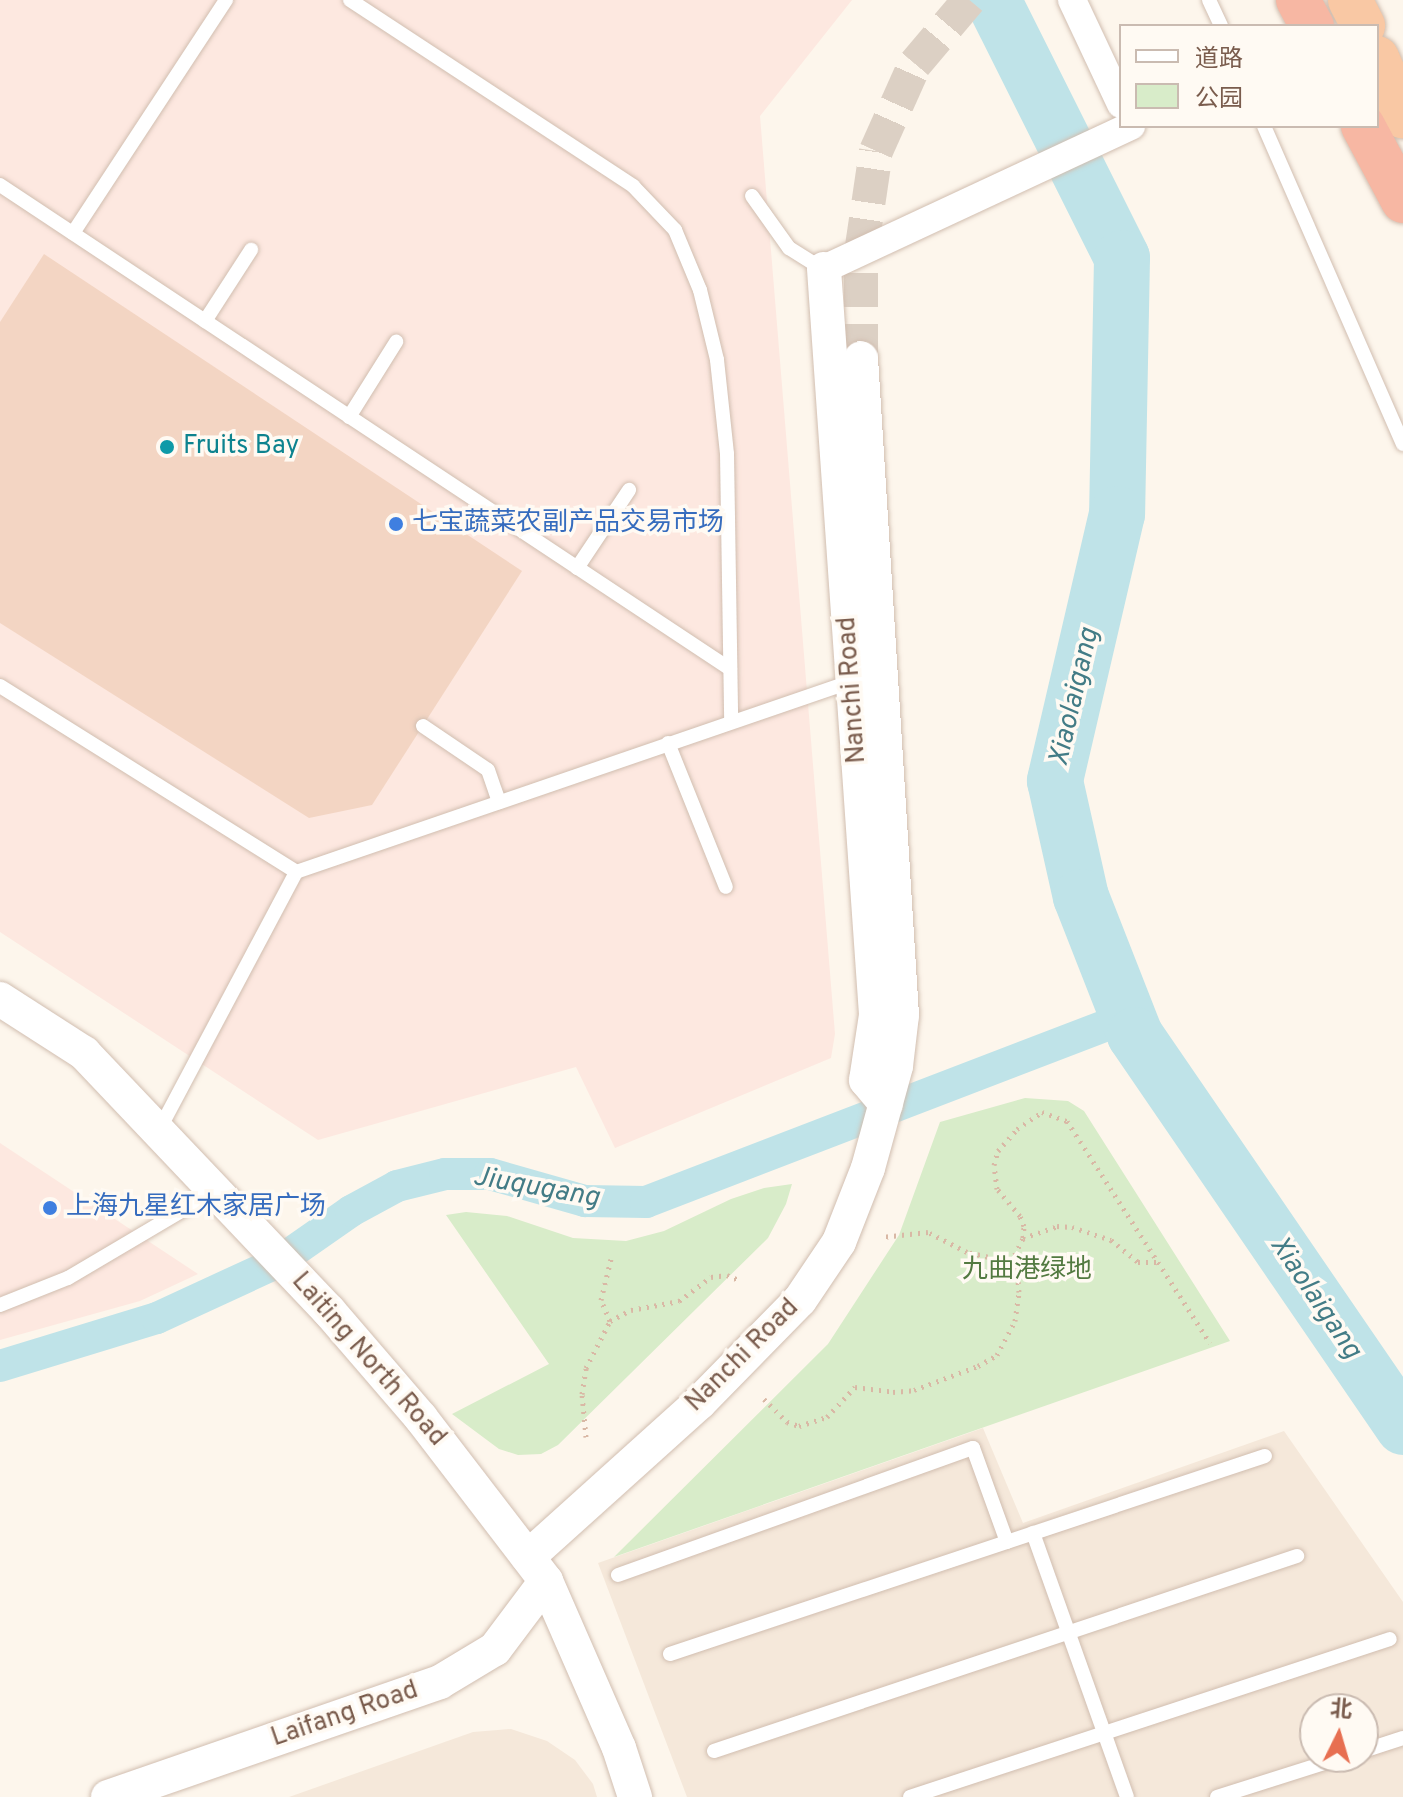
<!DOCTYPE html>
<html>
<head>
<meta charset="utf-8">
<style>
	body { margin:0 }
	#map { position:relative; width:1403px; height:1797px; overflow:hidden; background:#fdf6ec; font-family:Overpass,"Noto Sans SC",sans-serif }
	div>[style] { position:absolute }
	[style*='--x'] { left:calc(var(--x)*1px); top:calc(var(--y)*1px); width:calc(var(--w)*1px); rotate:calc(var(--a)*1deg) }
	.residential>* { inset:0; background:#f5e8da }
	.commercial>* { inset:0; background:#fde8e0 }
	.green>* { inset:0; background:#d8ecc9 }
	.canal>* { height:32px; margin:-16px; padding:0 16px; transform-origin:16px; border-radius:16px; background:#bfe3e8 }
	.river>* { height:56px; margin:-28px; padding:0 28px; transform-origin:28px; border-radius:28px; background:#bfe3e8 }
	.building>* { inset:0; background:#f3d5c3 }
	.tertiary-tunnel>* { height:34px; margin-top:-17px; transform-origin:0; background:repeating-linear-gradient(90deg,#dcd0c4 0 34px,transparent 0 51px) }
	.path>* { height:5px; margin-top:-2.5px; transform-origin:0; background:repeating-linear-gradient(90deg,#d9b8a5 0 2px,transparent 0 8px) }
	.roads { filter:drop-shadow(0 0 2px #d1beb0) drop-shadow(0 0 2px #d1beb0) }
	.service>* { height:14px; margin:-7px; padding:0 7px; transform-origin:7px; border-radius:7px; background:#fff }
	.minor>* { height:28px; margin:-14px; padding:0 14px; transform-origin:14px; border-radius:14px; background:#fff }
	.tertiary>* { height:34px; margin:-17px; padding:0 17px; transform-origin:17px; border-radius:17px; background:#fff }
	.trunk>* { height:44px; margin:-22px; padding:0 22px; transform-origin:22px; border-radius:22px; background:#f9c8a4 }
	.motorway>* { height:44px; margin:-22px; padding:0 22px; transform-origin:22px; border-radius:22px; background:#f7b7a3 }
	.dots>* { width:22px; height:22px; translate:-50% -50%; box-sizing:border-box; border:4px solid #fffaf3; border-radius:50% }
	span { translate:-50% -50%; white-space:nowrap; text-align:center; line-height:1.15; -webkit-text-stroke:7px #fffaf3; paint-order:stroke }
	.culture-label { font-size:26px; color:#0d838f }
	.left { translate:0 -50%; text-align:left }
	.shop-label { font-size:26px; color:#366cbe }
	.street-label { font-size:26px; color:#7a5c4d }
	.park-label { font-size:26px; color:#537a41 }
	.water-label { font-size:28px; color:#437c86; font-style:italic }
	.legend { position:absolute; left:1119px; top:24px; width:260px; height:104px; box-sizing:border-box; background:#fffaf3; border:2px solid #cabbb1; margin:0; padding:10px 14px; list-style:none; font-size:24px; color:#7a5c4d }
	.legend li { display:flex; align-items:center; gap:16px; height:40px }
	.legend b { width:40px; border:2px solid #cabbb1 }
	.north { position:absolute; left:1299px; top:1693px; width:80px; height:80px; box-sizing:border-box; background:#fffaf3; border:2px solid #cabbb1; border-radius:50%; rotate:5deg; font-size:22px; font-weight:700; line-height:32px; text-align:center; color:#7a5c4d }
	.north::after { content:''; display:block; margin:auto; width:28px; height:36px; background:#e76f51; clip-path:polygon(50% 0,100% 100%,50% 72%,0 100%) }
</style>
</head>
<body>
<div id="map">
	<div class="residential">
		<i style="clip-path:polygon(evenodd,983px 1428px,1023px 1523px,1284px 1431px,1403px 1602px,1403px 1797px,687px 1797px,598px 1563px,983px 1428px,1315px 1709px,1363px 1709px,1363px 1757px,1315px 1757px,1315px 1709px)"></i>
		<i style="clip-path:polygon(511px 1729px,547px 1741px,575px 1760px,593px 1784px,597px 1797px,289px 1797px,473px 1732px)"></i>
	</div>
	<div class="commercial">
		<i style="clip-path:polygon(0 0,852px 0,760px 116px,835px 1034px,831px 1058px,615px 1148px,576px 1067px,318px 1140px,0 932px)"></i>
		<i style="clip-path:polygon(0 1143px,198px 1274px,140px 1301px,0 1340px)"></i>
	</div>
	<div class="green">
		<i style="clip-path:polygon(1025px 1098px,1068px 1101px,1084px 1111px,1230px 1341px,614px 1557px,828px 1344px,899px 1235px,940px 1122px)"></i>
		<i style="clip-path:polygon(792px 1184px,786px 1204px,768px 1238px,558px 1445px,541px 1454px,518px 1455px,499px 1449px,452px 1414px,549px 1364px,446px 1215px,466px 1212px,507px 1216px,573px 1238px,626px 1241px,664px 1231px,731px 1199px,764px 1188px)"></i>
	</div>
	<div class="canal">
		<i style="--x:0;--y:1366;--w:164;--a:-17"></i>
		<i style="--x:157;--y:1318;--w:133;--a:-24.8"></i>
		<i style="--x:278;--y:1262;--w:89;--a:-34.9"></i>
		<i style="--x:351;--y:1211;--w:52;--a:-28.5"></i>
		<i style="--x:397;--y:1186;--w:49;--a:-14"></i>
		<i style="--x:445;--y:1174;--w:45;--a:0"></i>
		<i style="--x:490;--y:1174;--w:99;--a:15.9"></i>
		<i style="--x:585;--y:1201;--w:61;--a:0.9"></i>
		<i style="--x:646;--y:1202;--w:516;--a:-21"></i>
	</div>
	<div class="river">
		<i style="--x:993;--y:0;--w:288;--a:63.4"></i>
		<i style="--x:1122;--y:258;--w:256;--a:91.1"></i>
		<i style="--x:1117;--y:514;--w:274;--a:103.1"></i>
		<i style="--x:1055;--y:781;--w:119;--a:77.4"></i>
		<i style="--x:1081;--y:897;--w:148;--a:68.6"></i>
		<i style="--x:1135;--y:1035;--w:475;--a:55.6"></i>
	</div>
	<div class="building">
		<i style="clip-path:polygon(44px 254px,522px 571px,372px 805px,309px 818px,0 623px,0 322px)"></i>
	</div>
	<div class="tertiary-tunnel">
		<i style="--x:861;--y:358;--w:105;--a:-90"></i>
		<i style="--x:861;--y:253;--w:103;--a:-81.6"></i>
		<i style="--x:876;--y:151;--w:95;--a:-65.9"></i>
		<i style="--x:915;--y:64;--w:84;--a:-49.8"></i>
	</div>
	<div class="path">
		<i style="--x:1023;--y:1238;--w:36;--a:-19"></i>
		<i style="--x:1057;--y:1226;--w:15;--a:4"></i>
		<i style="--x:1072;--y:1227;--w:41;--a:18.4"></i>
		<i style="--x:1111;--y:1240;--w:35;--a:39"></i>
		<i style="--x:1138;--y:1262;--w:20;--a:0"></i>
		<i style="--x:1011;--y:1262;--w:27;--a:-63"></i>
		<i style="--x:1023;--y:1238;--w:12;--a:-85"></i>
		<i style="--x:1024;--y:1226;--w:11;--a:-112"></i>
		<i style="--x:1020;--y:1216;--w:35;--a:-130"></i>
		<i style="--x:997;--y:1189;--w:24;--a:-97"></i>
		<i style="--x:994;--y:1165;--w:15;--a:-74"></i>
		<i style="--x:998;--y:1151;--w:29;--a:-49"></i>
		<i style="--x:1017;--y:1129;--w:30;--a:-34"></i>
		<i style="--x:1042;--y:1112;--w:27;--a:20"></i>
		<i style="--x:1067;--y:1121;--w:264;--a:57.2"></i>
		<i style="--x:610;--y:1321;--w:23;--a:-113"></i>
		<i style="--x:601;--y:1300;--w:42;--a:-76.3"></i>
		<i style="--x:764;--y:1399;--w:33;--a:45"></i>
		<i style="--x:787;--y:1422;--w:13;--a:18"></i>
		<i style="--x:799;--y:1426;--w:29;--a:-18"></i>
		<i style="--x:827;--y:1417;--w:41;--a:-47"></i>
		<i style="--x:855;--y:1387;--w:38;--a:7"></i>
		<i style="--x:893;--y:1392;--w:21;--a:-5"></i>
		<i style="--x:914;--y:1390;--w:68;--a:-20.6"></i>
		<i style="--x:978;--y:1366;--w:22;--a:-30"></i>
		<i style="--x:997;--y:1355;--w:38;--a:-62"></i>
		<i style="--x:1015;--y:1321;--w:29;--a:-82"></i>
		<i style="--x:1019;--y:1292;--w:23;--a:-95"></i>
		<i style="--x:1017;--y:1269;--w:9;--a:-131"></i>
		<i style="--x:1011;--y:1262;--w:45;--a:-167.2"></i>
		<i style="--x:967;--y:1252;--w:44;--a:-152.9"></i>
		<i style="--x:928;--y:1232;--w:46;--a:173.8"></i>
		<i style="--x:586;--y:1437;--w:43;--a:-95.3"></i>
		<i style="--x:582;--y:1394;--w:26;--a:-81"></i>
		<i style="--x:586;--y:1368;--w:53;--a:-62.9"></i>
		<i style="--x:610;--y:1321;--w:24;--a:-28"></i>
		<i style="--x:631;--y:1310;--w:49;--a:-10.6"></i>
		<i style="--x:679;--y:1301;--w:40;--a:-37"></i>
		<i style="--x:711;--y:1277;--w:16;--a:-7"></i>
		<i style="--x:727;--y:1275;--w:13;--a:23"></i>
	</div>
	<div class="roads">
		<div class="service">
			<i style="--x:350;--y:0;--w:339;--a:33.3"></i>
			<i style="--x:633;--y:186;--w:61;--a:46.3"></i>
			<i style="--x:675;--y:230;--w:65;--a:67.4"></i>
			<i style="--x:700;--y:290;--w:72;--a:76.3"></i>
			<i style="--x:717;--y:360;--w:95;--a:83.9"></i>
			<i style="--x:727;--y:454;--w:267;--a:89.1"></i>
			<i style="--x:1209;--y:0;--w:29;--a:65"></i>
			<i style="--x:1264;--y:126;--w:347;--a:66.4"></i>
			<i style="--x:0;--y:185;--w:876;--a:33.54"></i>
			<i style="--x:752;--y:196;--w:64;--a:54.6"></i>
			<i style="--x:789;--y:248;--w:40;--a:32"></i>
			<i style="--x:73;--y:233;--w:279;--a:-56.7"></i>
			<i style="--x:205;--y:321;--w:85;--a:-57.1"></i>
			<i style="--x:349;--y:417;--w:89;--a:-57.9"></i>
			<i style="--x:577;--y:568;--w:94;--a:-56.3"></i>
			<i style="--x:0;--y:686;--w:350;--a:32.1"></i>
			<i style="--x:296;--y:872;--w:589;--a:-18.93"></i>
			<i style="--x:423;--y:726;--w:78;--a:34.1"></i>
			<i style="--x:488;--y:770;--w:34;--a:71"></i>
			<i style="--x:668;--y:743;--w:155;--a:68.1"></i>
			<i style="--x:159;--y:1130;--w:292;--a:-62"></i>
			<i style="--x:0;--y:1305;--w:73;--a:-21.7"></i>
			<i style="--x:68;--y:1278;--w:171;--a:-30.6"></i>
			<i style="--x:1033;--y:1533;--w:280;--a:70.4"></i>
			<i style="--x:618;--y:1575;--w:377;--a:-19.7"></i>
			<i style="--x:973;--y:1448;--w:100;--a:70.1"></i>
			<i style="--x:670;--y:1654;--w:627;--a:-18.41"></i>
			<i style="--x:714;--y:1751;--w:615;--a:-18.49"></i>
			<i style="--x:1363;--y:1751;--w:42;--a:-18"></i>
			<i style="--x:910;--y:1797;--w:505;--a:-18.22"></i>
			<i style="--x:1217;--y:1797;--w:132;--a:-17.6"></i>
		</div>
		<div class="minor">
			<i style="--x:1072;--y:0;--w:115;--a:64.8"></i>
			<i style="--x:824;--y:269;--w:339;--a:-25"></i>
		</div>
		<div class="tertiary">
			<i style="--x:824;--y:269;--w:748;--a:86.01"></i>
			<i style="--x:876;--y:1015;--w:66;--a:98.7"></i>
			<i style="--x:866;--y:1080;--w:31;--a:50"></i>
			<i style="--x:0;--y:999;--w:100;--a:32.7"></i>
			<i style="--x:84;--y:1053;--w:356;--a:46.5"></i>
			<i style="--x:329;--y:1311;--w:141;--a:49.3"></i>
			<i style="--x:421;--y:1418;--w:205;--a:52.5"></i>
			<i style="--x:546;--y:1581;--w:182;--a:66.4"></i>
			<i style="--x:619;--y:1748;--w:52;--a:71.9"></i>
			<i style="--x:528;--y:1557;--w:230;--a:-42"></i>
			<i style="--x:699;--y:1403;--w:144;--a:-45.6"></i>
			<i style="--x:800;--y:1300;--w:70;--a:-56.1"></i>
			<i style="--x:839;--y:1242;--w:79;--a:-68.6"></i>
			<i style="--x:868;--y:1168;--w:106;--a:-74.6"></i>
			<i style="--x:896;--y:1066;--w:51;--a:-83.3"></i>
			<i style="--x:902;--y:1015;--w:658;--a:-93.57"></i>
			<i style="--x:108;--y:1797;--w:351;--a:-19.1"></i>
			<i style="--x:440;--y:1682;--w:64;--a:-31"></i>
			<i style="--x:495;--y:1649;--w:85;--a:-53.1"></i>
		</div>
		<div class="trunk">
			<i style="--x:1350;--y:0;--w:29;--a:63"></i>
			<i style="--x:1377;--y:58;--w:64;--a:66.2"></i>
		</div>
		<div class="motorway">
			<i style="--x:1298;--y:0;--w:30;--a:62"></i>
			<i style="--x:1363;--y:126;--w:85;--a:61.9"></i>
		</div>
	</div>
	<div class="dots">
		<i style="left:167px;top:447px;background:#0f9aa8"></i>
		<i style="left:396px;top:524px;background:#3f7fe0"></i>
		<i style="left:50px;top:1208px;background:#3f7fe0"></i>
	</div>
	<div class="culture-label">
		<span class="left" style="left:183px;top:447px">Fruits Bay</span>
	</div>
	<div class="shop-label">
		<span class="left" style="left:412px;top:524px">七宝蔬菜农副产品交易市场</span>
		<span class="left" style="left:66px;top:1208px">上海九星红木家居广场</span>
	</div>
	<div class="street-label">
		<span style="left:853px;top:690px;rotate:-94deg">Nanchi Road</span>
		<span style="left:743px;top:1356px;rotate:-45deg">Nanchi Road</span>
		<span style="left:368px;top:1360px;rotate:49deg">Laiting North Road</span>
		<span style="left:345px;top:1715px;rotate:-19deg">Laifang Road</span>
	</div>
	<div class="park-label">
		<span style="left:1027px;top:1271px">九曲港绿地</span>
	</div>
	<div class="water-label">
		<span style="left:1075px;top:697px;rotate:-77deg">Xiaolaigang</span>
		<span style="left:536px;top:1188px;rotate:10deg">Jiuqugang</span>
		<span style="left:1315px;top:1298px;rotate:56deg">Xiaolaigang</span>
	</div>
	<ul class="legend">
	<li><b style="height:10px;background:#fff"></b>道路</li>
	<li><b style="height:22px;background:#d8ecc9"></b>公园</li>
	</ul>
	<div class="north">北</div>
</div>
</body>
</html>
